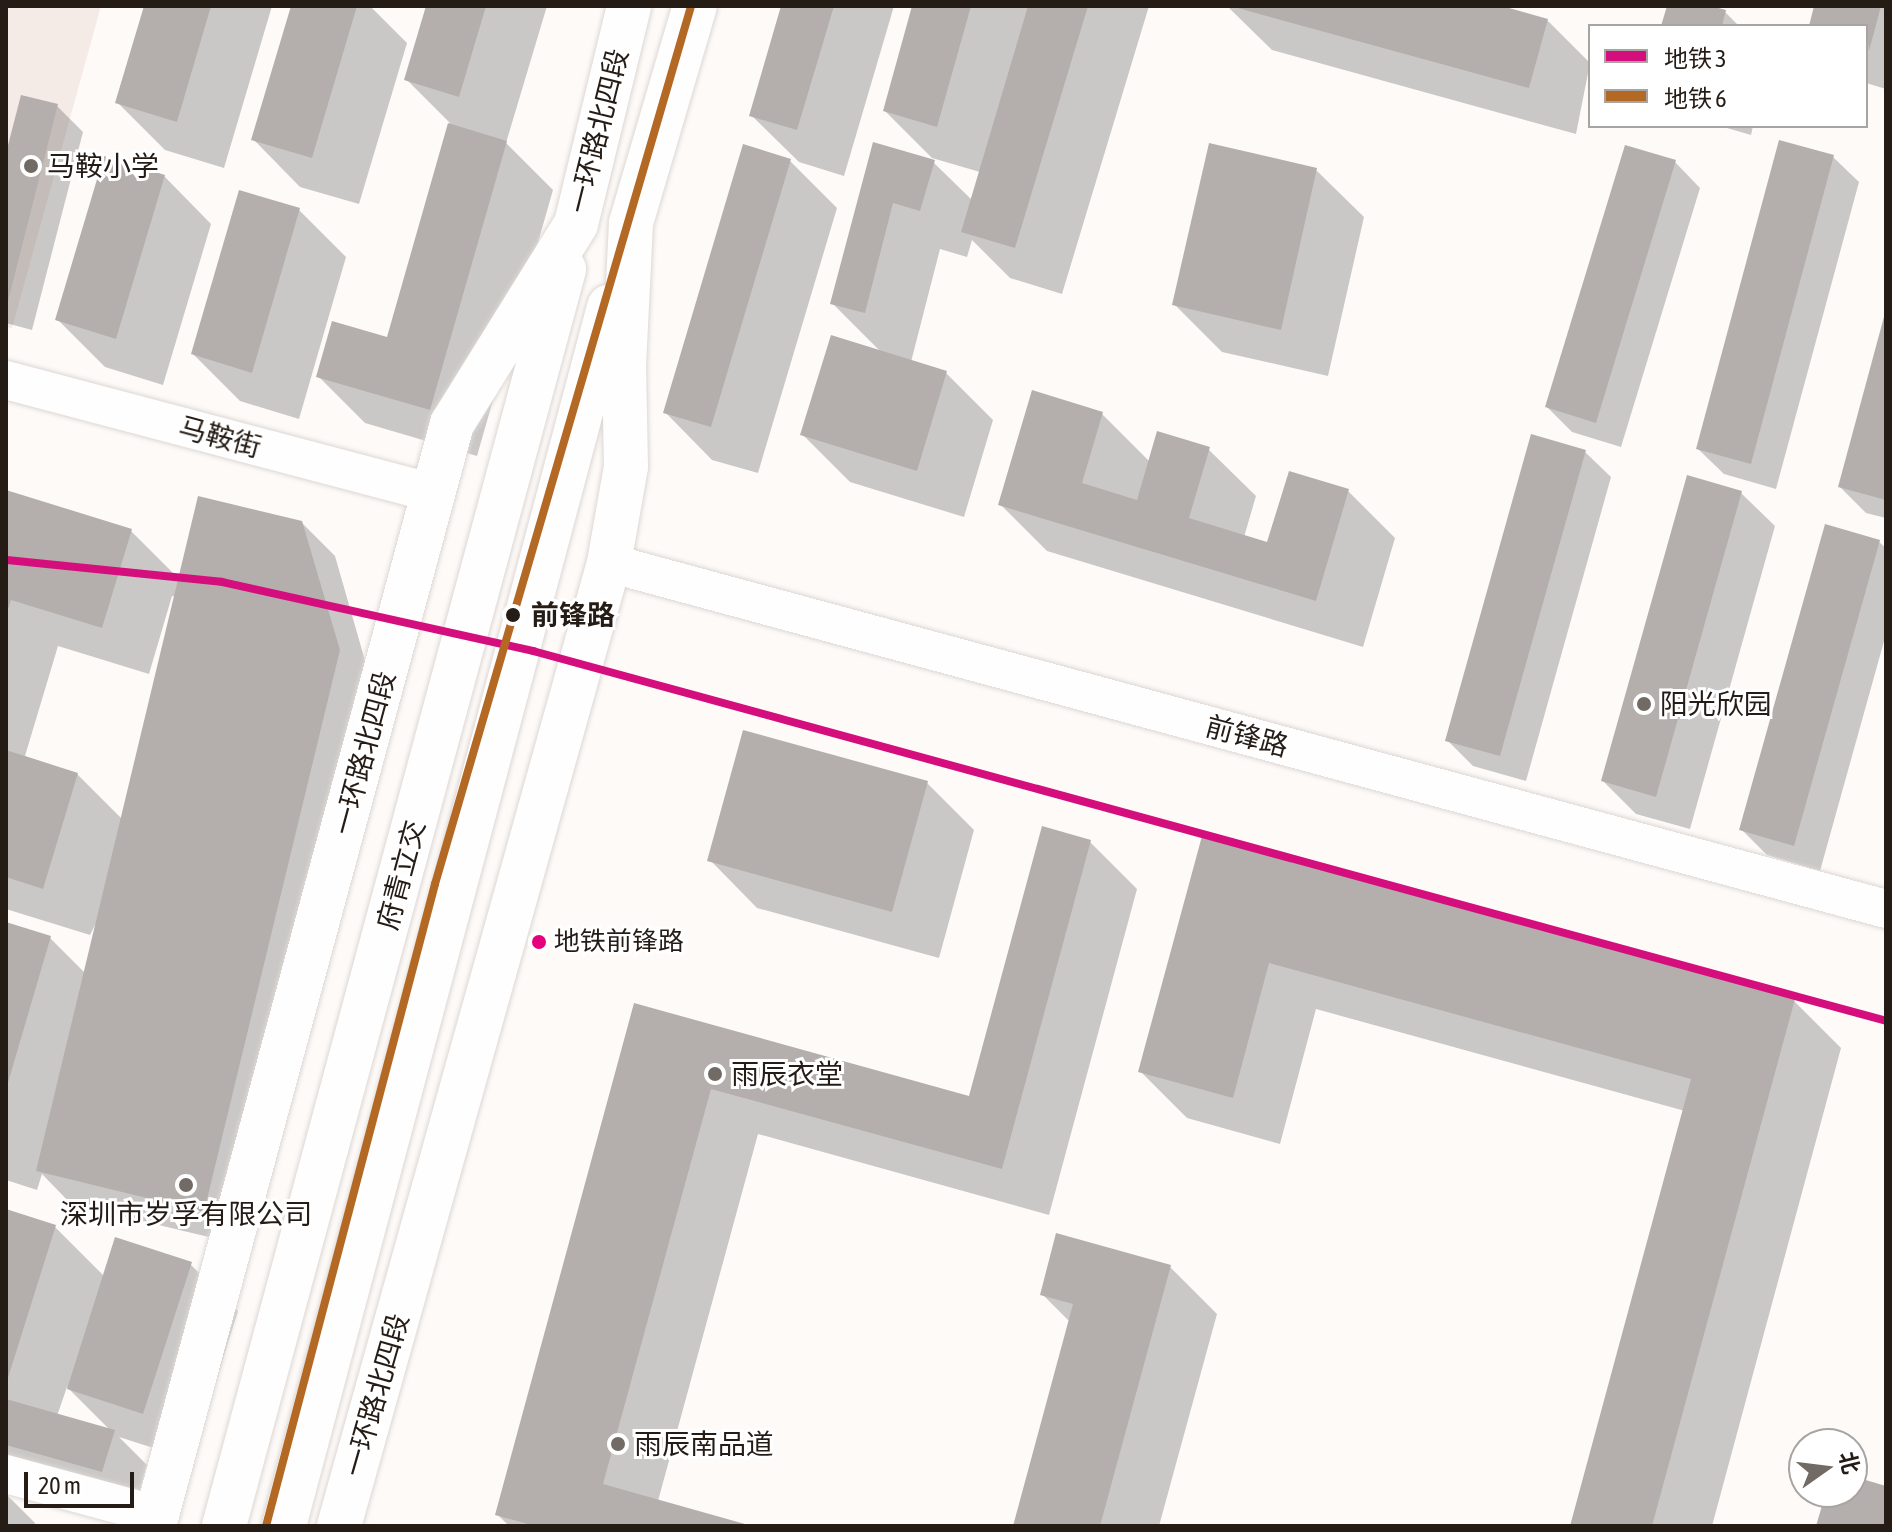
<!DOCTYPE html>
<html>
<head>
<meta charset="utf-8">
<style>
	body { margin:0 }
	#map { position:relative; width:1892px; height:1532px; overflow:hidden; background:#fdfaf8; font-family:"Asap Condensed","Noto Sans SC",sans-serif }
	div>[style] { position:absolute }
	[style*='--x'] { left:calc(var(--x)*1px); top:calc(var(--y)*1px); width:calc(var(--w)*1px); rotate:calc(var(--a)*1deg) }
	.built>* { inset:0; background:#f4ebe6 }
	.shadow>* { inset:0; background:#0003 }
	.building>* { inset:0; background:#b4afac }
	.roads { filter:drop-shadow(0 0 2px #ddd7d3) drop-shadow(0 0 2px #ddd7d3) }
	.minor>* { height:38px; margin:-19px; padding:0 19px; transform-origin:19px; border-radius:19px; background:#fffefe }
	.primary>* { height:44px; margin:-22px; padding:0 22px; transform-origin:22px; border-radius:22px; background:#fffefe }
	.metro-1>* { height:8px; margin:-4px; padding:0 4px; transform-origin:4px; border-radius:4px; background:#d40f7d }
	.metro-2>* { height:8px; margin:-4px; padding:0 4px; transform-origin:4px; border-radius:4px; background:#b36924 }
	.dots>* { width:22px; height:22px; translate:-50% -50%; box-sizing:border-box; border:4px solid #fff; border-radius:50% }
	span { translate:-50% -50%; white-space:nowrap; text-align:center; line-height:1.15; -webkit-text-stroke:6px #fff; paint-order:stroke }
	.bus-label { font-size:26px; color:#251c16 }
	.left { translate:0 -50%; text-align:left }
	.street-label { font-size:28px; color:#251c16 }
	.poi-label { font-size:28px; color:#251c16 }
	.stop-label { font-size:28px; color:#251c16; font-weight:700 }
	.frame { position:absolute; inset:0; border:8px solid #251c16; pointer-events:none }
	.legend { position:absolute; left:1588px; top:24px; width:280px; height:104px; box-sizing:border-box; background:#fff; border:2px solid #a8a4a2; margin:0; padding:10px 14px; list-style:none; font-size:24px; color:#251c16 }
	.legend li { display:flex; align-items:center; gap:16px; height:40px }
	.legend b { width:40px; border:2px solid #a8a4a2 }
	.north { position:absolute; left:1788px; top:1428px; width:80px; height:80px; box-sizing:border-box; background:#fff; border:2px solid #a8a4a2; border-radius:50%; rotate:76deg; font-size:22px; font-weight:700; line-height:32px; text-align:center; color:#251c16 }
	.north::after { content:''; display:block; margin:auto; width:28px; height:36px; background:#716a65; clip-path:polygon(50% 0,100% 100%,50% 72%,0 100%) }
	.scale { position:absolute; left:24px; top:1472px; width:110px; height:36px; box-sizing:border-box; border:4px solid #251c16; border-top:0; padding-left:10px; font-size:24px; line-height:28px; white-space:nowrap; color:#251c16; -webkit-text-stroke:6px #fff; paint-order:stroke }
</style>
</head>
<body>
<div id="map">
	<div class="built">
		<i style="clip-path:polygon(6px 6px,101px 6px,12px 328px,6px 327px)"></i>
	</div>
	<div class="shadow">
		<i style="clip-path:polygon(146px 6px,272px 6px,224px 168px,165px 150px,118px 103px)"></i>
		<i style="clip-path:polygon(293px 6px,370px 6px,407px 43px,359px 204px,300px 187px,253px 139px)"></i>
		<i style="clip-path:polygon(428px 6px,547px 6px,506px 143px,553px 190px,477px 456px,365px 423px,318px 376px,388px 339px,450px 123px,406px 79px)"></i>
		<i style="clip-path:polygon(784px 6px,894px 6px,844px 176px,799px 162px,751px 115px)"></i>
		<i style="clip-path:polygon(914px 6px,1149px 6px,1062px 294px,1010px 278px,972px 240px,967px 257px,940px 249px,911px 362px,946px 373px,993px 420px,964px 517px,850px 482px,803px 435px,882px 353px,832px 303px,875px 145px,933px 162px,972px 200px,980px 172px,932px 158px,885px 111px)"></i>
		<i style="clip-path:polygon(1227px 6px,1494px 6px,1547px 20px,1590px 63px,1576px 134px,1272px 50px)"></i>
		<i style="clip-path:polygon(1669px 6px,1725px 12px,1739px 26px,1664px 26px)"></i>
		<i style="clip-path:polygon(1816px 6px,1886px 6px,1886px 89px,1866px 83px,1866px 26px,1811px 26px)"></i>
		<i style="clip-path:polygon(23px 97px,57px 106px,83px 132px,32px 330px,6px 323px,6px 161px)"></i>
		<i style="clip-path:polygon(1720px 126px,1753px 126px,1751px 135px)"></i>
		<i style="clip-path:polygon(1833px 157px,1859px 182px,1776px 489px,1724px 474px,1698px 449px)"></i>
		<i style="clip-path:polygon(790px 161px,837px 208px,758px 473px,712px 460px,665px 412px)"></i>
		<i style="clip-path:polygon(1675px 162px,1700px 188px,1621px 447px,1572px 432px,1547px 407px)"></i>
		<i style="clip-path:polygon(1316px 170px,1364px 217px,1328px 376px,1222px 352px,1174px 304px)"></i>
		<i style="clip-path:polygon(164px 176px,211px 224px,163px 385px,105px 367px,58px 320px)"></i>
		<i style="clip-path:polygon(299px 210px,346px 257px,299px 419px,240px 401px,193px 354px)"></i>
		<i style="clip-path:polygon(1886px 317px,1886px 518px,1866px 513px,1840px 487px)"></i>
		<i style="clip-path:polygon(1102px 414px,1150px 462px,1208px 449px,1256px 496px,1244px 537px,1269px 544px,1348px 491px,1395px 538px,1363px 647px,1047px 551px,1000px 504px)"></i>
		<i style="clip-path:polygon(1585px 452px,1611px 477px,1526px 781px,1473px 766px,1447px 740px)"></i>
		<i style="clip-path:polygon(evenodd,6px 492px,131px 531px,180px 580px,301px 522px,335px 556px,372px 685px,238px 1244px,71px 1204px,42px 1174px,37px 1190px,6px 1180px,6px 924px,50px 938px,85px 973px,99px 917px,90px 935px,6px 909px,6px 492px,172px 596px,176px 597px,122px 819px,77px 774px,25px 756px,58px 646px,149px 674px,172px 596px)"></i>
		<i style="clip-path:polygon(1741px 493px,1775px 526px,1690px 829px,1636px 814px,1603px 781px)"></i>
		<i style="clip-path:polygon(1879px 542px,1886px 548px,1886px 634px,1820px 871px,1767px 855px,1741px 829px)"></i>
		<i style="clip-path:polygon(926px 782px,974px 830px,939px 958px,757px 908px,710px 860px)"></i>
		<i style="clip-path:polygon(1203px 838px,1794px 1001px,1841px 1048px,1712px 1526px,1572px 1526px,1685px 1111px,1316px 1009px,1280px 1144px,1187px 1118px,1140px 1071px)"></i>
		<i style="clip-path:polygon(1090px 842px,1137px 889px,1049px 1215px,758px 1134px,658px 1501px,748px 1526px,509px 1526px,497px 1514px,635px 1005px,970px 1098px)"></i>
		<i style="clip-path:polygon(evenodd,6px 1211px,55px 1227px,104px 1276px,190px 1264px,238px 1311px,191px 1460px,119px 1437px,147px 1465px,136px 1505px,6px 1467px,6px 1211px,67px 1387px,111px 1431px,57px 1416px,67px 1387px)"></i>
		<i style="clip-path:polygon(1170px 1267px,1217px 1314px,1159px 1526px,1015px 1526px,1070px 1322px,1042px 1294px)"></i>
		<i style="clip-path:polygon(6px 1494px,35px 1523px,34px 1526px,6px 1526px)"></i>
	</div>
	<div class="building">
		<i style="clip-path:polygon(144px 6px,211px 6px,177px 122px,115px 103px)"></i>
		<i style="clip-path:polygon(291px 6px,357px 6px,312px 158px,251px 140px)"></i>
		<i style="clip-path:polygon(426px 6px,486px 6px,459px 97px,404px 80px)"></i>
		<i style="clip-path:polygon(781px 6px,834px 6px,797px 130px,749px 116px)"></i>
		<i style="clip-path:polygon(912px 6px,971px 6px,937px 127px,883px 111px)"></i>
		<i style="clip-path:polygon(1028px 6px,1088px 6px,1015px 248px,961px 232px)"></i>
		<i style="clip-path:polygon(1502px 6px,1548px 19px,1529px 88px,1234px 7px)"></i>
		<i style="clip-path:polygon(1667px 6px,1711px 6px,1726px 10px,1722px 26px,1661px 26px)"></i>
		<i style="clip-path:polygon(1814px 6px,1881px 6px,1869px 51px,1866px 26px,1809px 26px)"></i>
		<i style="clip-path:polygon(21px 95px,58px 104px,7px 305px,6px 153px)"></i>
		<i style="clip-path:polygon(448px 123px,507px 141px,430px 410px,316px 377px,332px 321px,387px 337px)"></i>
		<i style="clip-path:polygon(1779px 140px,1834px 155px,1751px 464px,1696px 449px)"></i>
		<i style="clip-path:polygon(873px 142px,935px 160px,920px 211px,893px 203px,865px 313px,830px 304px)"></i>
		<i style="clip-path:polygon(1209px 143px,1317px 168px,1281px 330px,1172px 305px)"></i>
		<i style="clip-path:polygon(743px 144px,791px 159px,711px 427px,663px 413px)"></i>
		<i style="clip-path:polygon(1625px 145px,1676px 160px,1596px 423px,1545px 407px)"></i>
		<i style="clip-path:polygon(104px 156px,165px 175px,116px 339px,55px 320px)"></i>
		<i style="clip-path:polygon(239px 190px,300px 208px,252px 373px,191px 354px)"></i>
		<i style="clip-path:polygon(1885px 313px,1886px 313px,1886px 500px,1838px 487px)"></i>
		<i style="clip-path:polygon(831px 335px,947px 371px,917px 471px,800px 435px)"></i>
		<i style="clip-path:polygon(1032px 390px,1103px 412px,1082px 483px,1137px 500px,1157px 431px,1210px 447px,1189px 518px,1267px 542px,1289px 471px,1349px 489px,1316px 601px,998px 505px)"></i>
		<i style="clip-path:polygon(1531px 434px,1586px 450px,1500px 756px,1445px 741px)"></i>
		<i style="clip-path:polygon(1687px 475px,1742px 491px,1656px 797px,1601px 781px)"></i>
		<i style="clip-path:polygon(6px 490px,132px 529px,102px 628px,11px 600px,6px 615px)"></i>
		<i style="clip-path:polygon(198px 496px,302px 521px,340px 650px,204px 1212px,36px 1171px)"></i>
		<i style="clip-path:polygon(1825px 524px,1880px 540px,1794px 846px,1739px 830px)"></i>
		<i style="clip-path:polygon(743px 730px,928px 781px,892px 912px,707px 861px)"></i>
		<i style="clip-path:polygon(6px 750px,78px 773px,43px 889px,6px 877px)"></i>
		<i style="clip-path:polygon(1042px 826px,1091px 840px,1002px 1169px,711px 1089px,603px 1484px,752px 1526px,535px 1526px,495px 1515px,634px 1003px,969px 1096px)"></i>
		<i style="clip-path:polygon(1202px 836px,1795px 999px,1652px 1526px,1570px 1526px,1691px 1079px,1269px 963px,1233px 1098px,1138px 1072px)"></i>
		<i style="clip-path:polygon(6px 922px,51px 936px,7px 1086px,6px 1086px)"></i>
		<i style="clip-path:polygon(6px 1209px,56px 1225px,7px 1381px,6px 1381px)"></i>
		<i style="clip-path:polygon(1056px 1233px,1171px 1265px,1100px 1526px,1013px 1526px,1073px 1304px,1040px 1295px)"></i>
		<i style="clip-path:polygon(115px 1237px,192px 1262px,143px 1414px,67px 1389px)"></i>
		<i style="clip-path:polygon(6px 1399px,115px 1430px,102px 1472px,6px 1445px)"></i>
		<i style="clip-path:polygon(1852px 1476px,1886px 1486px,1886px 1526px,1816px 1526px,1826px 1492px,1852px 1492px)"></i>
	</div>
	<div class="roads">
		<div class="minor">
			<i style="--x:6;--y:380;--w:442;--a:14.8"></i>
			<i style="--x:609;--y:563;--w:1323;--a:15.16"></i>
			<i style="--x:6;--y:1474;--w:156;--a:15.2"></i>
		</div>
		<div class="primary">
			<i style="--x:154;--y:1526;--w:1142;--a:-74.87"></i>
			<i style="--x:452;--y:424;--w:235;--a:-58.2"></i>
			<i style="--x:576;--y:224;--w:224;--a:-76.3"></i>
			<i style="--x:224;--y:1526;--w:1302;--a:-74.86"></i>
			<i style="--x:284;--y:1526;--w:1262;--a:-75.07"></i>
			<i style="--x:339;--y:1526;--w:1000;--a:-74.34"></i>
			<i style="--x:609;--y:563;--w:97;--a:-80"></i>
			<i style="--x:626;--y:467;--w:101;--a:-91.1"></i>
			<i style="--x:624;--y:366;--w:143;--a:-87.2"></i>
			<i style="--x:631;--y:223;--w:226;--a:-73.6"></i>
		</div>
	</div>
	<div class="metro-1">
		<i style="--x:6;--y:560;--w:217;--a:5.8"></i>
		<i style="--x:222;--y:582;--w:319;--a:12.5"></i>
		<i style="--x:533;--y:651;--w:1403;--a:15.29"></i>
	</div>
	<div class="metro-2">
		<i style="--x:266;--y:1526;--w:664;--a:-75.25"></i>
		<i style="--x:435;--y:884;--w:915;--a:-73.74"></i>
	</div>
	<div class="dots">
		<i style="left:31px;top:166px;background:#716a65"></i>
		<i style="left:513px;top:615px;background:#251c16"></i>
		<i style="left:1644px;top:704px;background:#716a65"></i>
		<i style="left:539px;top:942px;background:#e5007d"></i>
		<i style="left:715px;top:1074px;background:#716a65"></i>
		<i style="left:186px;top:1185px;background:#716a65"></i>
		<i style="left:618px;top:1444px;background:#716a65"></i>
	</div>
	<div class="bus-label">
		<span class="left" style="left:554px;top:942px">地铁前锋路</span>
	</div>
	<div class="street-label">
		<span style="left:598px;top:131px;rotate:-76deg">一环路北四段</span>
		<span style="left:220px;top:437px;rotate:15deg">马鞍街</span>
		<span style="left:1247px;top:736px;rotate:15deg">前锋路</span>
		<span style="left:364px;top:753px;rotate:-75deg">一环路北四段</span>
		<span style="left:401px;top:875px;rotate:-75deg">府青立交</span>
		<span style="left:376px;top:1395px;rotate:-74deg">一环路北四段</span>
	</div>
	<div class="poi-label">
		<span class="left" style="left:47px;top:166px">马鞍小学</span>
		<span class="left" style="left:1660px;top:704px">阳光欣园</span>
		<span class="left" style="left:731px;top:1074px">雨辰衣堂</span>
		<span style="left:186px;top:1214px">深圳市岁孚有限公司</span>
		<span class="left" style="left:634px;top:1444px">雨辰南品道</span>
	</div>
	<div class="stop-label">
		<span class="left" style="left:531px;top:615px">前锋路</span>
	</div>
	<div class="frame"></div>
	<ul class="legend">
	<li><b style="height:10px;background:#d40f7d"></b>地铁 3</li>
	<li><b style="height:10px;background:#b36924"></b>地铁 6</li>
	</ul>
	<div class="north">北</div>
	<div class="scale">20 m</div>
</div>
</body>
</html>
